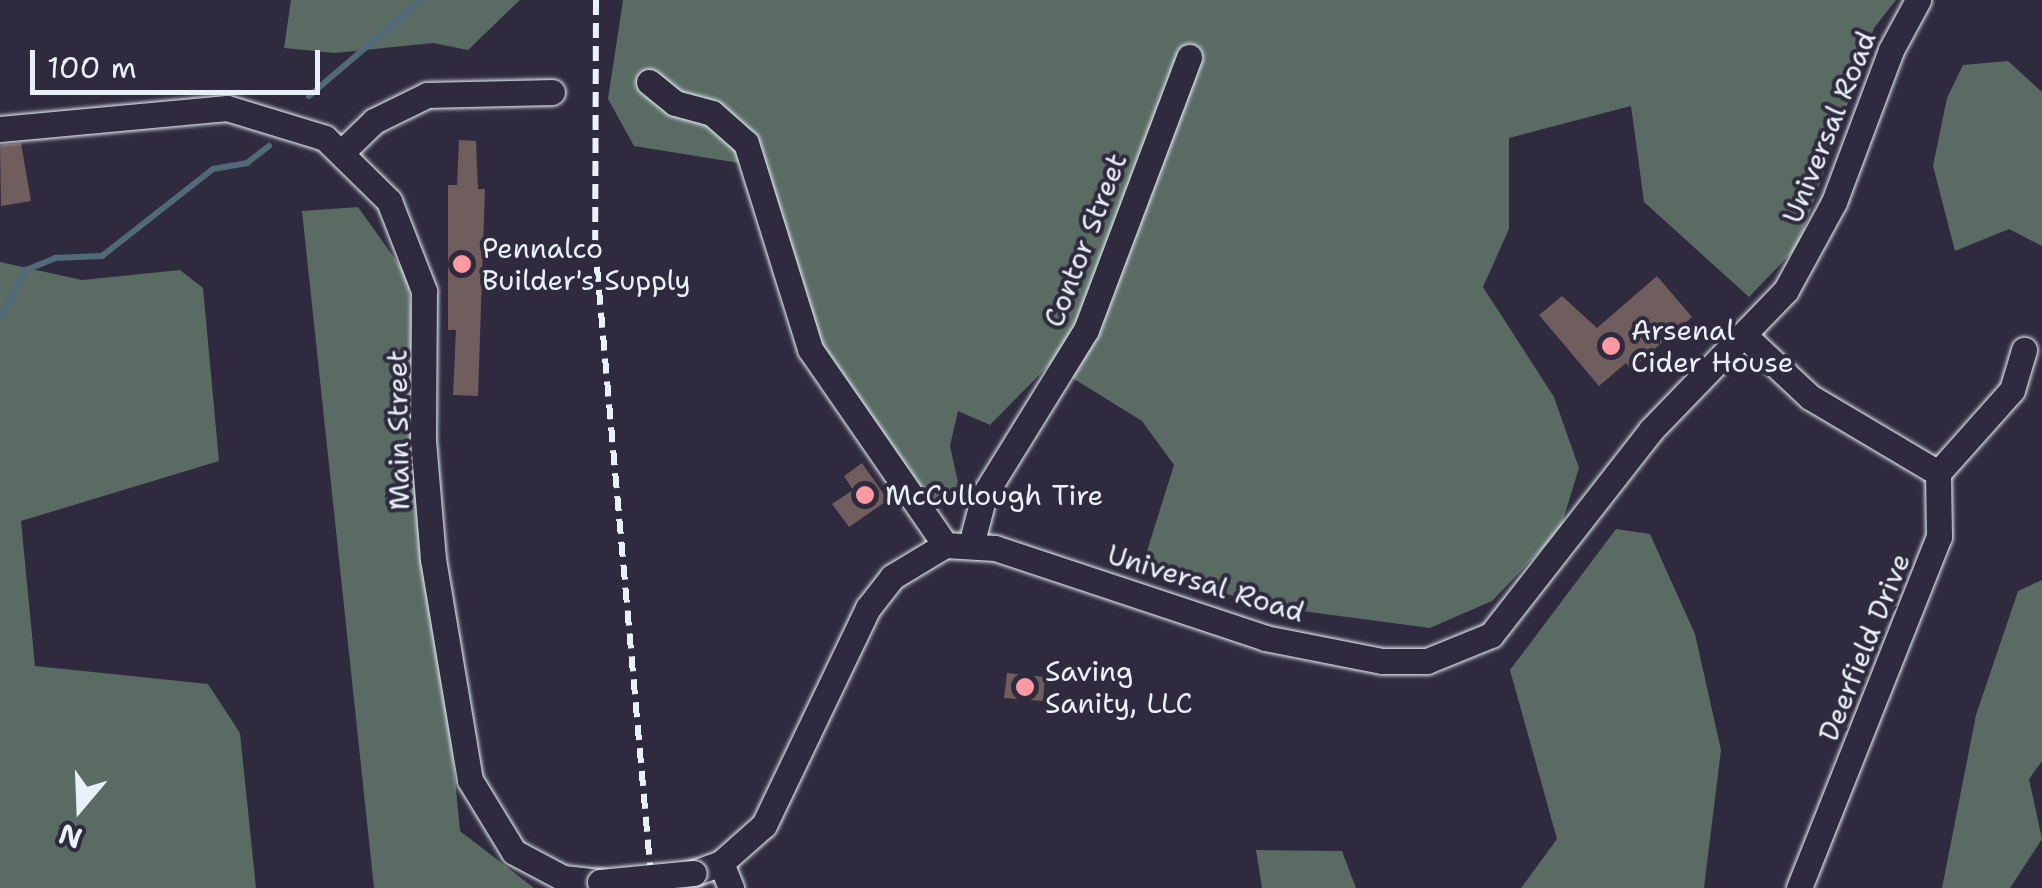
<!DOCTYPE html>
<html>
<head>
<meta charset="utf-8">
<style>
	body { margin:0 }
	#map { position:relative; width:2042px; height:888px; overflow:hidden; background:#2f2a3d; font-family:"Shantell Sans",sans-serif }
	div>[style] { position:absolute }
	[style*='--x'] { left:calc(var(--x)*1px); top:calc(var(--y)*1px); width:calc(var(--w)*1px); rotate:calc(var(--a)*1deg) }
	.green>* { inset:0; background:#596b63 }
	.stream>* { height:6px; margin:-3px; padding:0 3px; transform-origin:3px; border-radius:3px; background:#516a7a }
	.building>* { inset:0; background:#705d5e }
	.roads { filter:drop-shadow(0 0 2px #e8f1f8) drop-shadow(0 0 2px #e8f1f8) }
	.minor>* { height:25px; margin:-12.5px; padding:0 12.5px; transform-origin:12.5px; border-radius:12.5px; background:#2f2a3d }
	.rail>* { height:6px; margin-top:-3px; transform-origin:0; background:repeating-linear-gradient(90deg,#e8f1f8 0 15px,transparent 0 23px) }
	.bridges { filter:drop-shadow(0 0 2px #e8f1f8) drop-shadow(0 0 2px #e8f1f8) }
	.minor-bridge>* { height:25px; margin:-12.5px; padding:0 12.5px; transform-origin:12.5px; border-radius:12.5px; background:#2f2a3d }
	.dots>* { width:28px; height:28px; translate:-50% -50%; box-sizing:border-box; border:5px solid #2f2a3d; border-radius:50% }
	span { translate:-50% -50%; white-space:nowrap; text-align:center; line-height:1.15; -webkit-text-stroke:8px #2f2a3d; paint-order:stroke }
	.street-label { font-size:28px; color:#e8f1f8 }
	.poi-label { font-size:28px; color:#e8f1f8 }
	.left { translate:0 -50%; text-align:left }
	.north { position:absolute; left:30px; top:758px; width:100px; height:100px; -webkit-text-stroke:8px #2f2a3d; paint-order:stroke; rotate:199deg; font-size:28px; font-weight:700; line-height:40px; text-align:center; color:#e8f1f8 }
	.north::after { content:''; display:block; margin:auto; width:35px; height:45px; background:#e8f1f8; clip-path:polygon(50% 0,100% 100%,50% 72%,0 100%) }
	.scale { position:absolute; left:30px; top:50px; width:290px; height:45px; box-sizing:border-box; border:5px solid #e8f1f8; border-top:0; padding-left:12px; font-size:30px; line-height:35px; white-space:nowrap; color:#e8f1f8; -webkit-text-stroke:8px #2f2a3d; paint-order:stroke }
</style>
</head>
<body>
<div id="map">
	<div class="green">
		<i style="clip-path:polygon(291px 0,520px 0,468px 50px,433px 43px,335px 53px,284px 48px)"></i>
		<i style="clip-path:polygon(623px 0,1896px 0,1874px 28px,1798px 246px,1749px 297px,1644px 202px,1631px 106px,1509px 138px,1509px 229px,1483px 287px,1554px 397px,1579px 468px,1560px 530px,1492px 601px,1430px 628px,1265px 606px,1142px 567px,1174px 465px,1142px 421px,1050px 364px,990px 425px,958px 411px,950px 446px,961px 496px,931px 503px,794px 334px,758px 166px,634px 146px,608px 99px)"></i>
		<i style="clip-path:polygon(2008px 61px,2042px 92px,2042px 246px,2009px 229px,1955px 251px,1933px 166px,1947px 98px,1963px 65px)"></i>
		<i style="clip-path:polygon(358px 207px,408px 277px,460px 831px,534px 888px,374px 888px,302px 211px)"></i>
		<i style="clip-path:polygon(0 262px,82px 280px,180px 270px,203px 288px,219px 461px,21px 521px,35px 666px,208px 684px,240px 733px,256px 888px,0 888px)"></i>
		<i style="clip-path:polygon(1616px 529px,1650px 534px,1695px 634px,1721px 750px,1704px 888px,1521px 888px,1557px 839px,1510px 670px)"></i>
		<i style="clip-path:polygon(2042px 580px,2042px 761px,2029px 779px,2042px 839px,2010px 888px,1942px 888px,1976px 715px,2018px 591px)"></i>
		<i style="clip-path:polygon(1256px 850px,1342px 851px,1356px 888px,1262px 888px)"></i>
	</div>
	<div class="stream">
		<i style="--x:309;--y:96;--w:148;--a:-40.6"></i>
		<i style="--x:0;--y:318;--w:55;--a:-61.6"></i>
		<i style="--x:26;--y:270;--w:31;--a:-22"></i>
		<i style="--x:55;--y:258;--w:47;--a:-2.4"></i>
		<i style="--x:102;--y:256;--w:141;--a:-38.1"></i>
		<i style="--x:213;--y:169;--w:35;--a:-10"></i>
		<i style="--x:247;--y:163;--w:28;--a:-38"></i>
	</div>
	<div class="building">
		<i style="clip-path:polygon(459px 140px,476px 141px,478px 189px,485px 189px,478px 396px,453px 395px,456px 330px,448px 330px,448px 185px,457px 185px)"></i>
		<i style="clip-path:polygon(21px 143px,31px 201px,1px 206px,0 145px)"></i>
		<i style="clip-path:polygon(1657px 276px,1692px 317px,1631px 369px,1626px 363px,1599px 386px,1539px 315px,1562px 296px,1597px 328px)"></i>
		<i style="clip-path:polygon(862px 463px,888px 500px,849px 527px,832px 504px,853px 490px,844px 476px)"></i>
		<i style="clip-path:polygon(1007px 673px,1045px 677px,1043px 701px,1004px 698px)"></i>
	</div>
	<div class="roads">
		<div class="minor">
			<i style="--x:649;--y:82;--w:33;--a:39"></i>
			<i style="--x:675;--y:103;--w:38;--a:15"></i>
			<i style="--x:712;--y:113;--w:45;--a:41.4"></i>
			<i style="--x:746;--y:143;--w:216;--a:72.7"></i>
			<i style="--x:810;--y:349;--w:238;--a:55.4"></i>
			<i style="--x:0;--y:129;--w:228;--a:-5.3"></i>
			<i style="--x:227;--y:108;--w:102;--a:17"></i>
			<i style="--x:325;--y:138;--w:90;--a:44.5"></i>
			<i style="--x:389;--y:201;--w:97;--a:68.7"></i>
			<i style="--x:424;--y:291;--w:149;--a:90.4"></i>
			<i style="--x:423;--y:440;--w:119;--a:85.2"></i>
			<i style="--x:433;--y:559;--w:224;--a:80.5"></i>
			<i style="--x:470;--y:780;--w:84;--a:58.6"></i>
			<i style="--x:514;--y:852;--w:55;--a:28"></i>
			<i style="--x:563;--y:878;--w:37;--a:6"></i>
			<i style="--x:342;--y:152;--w:45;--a:-44.1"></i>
			<i style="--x:374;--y:121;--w:59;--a:-26.1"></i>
			<i style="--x:427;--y:95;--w:125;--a:-1.4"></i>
			<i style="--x:1747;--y:338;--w:86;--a:43.1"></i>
			<i style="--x:1810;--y:397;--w:149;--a:30.7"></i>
			<i style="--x:1938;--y:473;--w:111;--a:-48.3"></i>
			<i style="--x:2012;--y:390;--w:42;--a:-73.3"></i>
			<i style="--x:971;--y:545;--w:52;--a:-75.4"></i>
			<i style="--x:984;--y:495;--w:194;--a:-58.3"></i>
			<i style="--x:1086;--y:330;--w:292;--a:-69.3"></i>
			<i style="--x:721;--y:863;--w:27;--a:68"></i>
			<i style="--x:694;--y:873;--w:29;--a:-20"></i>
			<i style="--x:721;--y:863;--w:57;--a:-41.5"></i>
			<i style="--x:764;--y:825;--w:241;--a:-64.4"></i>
			<i style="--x:868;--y:608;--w:39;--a:-52"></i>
			<i style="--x:892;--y:577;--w:62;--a:-31.1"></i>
			<i style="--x:945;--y:545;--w:50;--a:3.4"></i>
			<i style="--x:995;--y:548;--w:285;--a:18.4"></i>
			<i style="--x:1265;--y:638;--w:119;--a:11.1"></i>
			<i style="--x:1382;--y:661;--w:45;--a:0"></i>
			<i style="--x:1427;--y:661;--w:69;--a:-22.1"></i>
			<i style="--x:1491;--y:635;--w:260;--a:-52"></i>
			<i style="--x:1651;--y:430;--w:194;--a:-46"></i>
			<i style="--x:1786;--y:290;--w:100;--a:-61.4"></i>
			<i style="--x:1834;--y:202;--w:162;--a:-69.4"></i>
			<i style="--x:1891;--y:50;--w:57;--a:-61.6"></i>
			<i style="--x:1799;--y:888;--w:378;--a:-68.3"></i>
			<i style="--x:1939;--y:537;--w:64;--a:-90.9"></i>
		</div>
	</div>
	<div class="rail">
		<i style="--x:596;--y:0;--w:244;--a:90.2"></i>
		<i style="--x:595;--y:244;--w:647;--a:84.94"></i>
	</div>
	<div class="bridges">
		<div class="minor-bridge">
			<i style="--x:600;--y:882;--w:94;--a:-5.5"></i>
		</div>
	</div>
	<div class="dots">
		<i style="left:462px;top:264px;background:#ff9aa2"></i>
		<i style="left:1611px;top:346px;background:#ff9aa2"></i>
		<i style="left:865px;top:495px;background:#ff9aa2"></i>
		<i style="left:1025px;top:687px;background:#ff9aa2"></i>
	</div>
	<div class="street-label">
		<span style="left:1829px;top:127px;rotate:-68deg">Universal Road</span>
		<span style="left:1085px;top:240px;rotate:-69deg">Contor Street</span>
		<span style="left:398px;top:430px;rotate:-91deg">Main Street</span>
		<span style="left:1206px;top:583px;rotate:17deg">Universal Road</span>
		<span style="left:1864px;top:647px;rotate:-68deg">Deerfield Drive</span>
	</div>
	<div class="poi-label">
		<span class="left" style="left:482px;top:264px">Pennalco<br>Builder's Supply</span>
		<span class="left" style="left:1631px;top:346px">Arsenal<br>Cider House</span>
		<span class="left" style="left:885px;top:495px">McCullough Tire</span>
		<span class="left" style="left:1045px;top:687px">Saving<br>Sanity, LLC</span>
	</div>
	<div class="north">N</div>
	<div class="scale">100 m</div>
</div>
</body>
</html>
